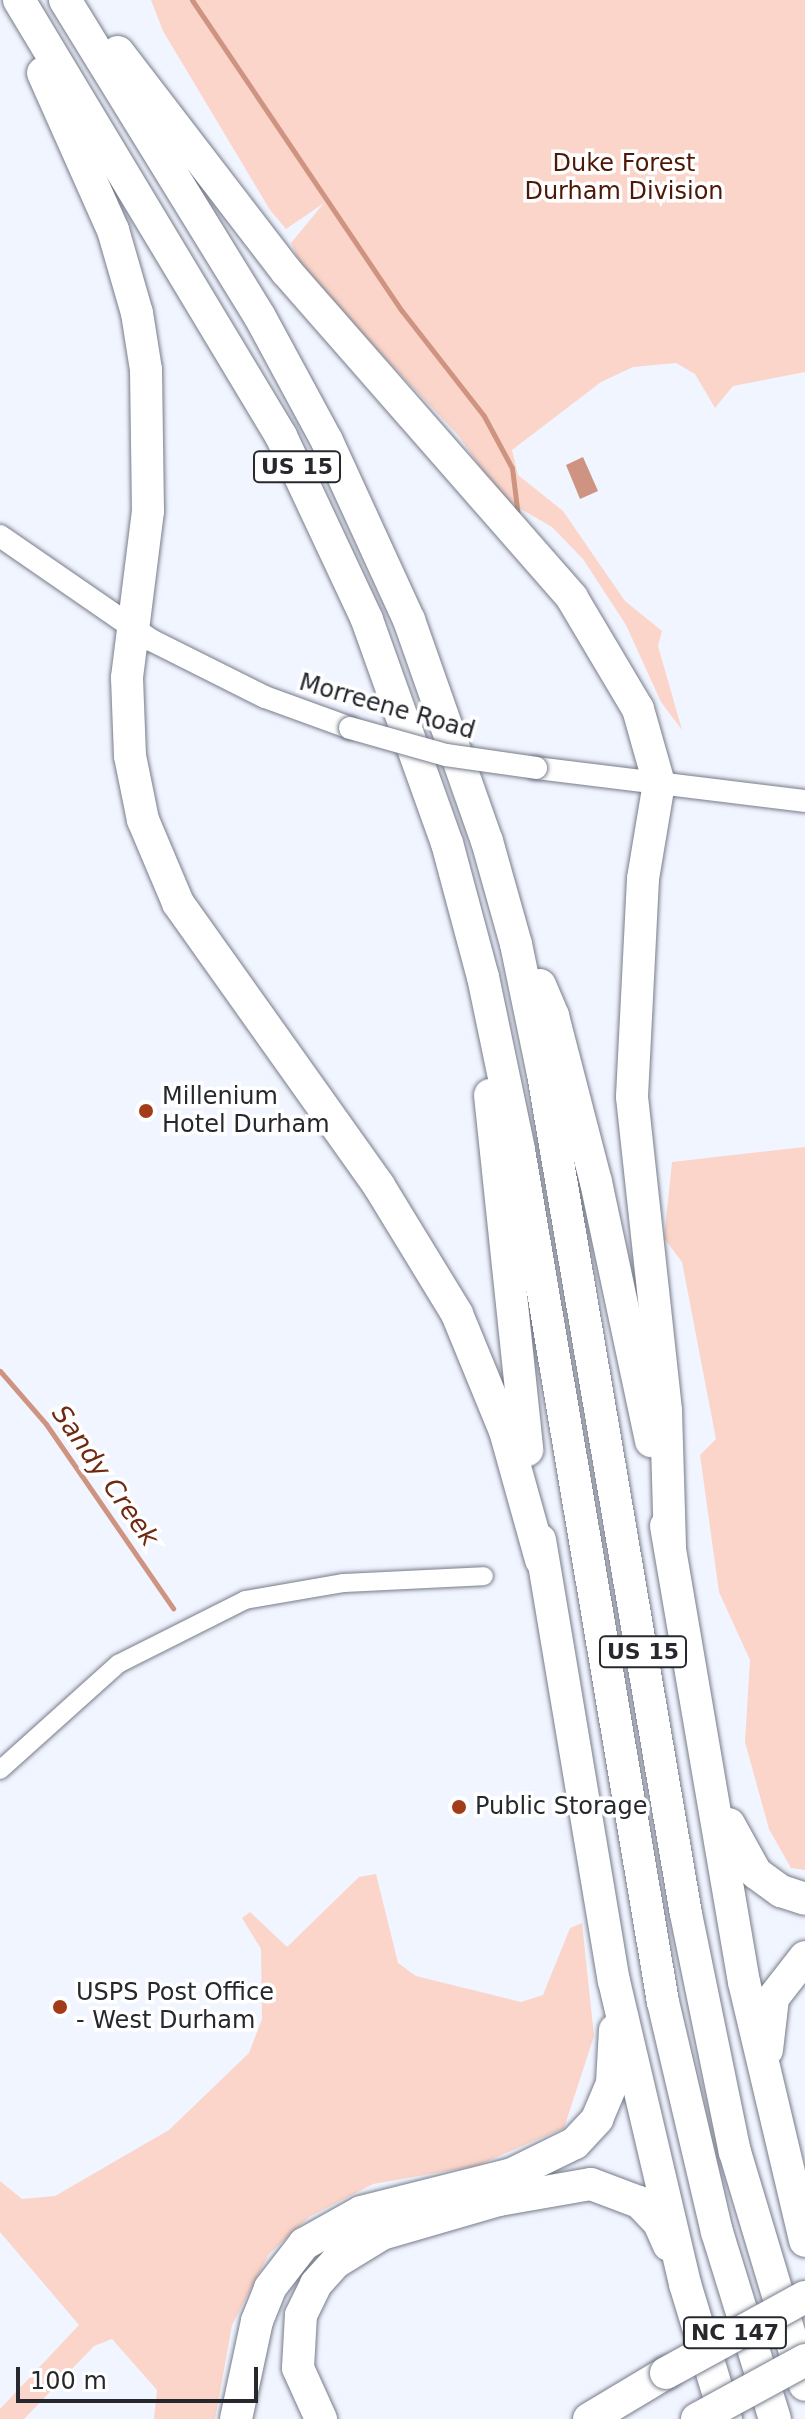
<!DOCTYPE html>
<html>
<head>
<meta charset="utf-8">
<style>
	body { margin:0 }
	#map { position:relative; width:805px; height:2419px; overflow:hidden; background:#f1f5ff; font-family:"DejaVu Sans",sans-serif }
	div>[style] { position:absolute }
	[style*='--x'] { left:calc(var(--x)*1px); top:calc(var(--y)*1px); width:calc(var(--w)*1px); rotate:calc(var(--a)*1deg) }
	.green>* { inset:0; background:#fbd5c9 }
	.water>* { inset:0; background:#cf9481 }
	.stream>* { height:5px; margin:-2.5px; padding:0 2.5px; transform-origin:2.5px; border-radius:2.5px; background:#cf9481 }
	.roads { filter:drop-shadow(0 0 2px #777c8a) drop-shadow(0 0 2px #777c8a) }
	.minor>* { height:18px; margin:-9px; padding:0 9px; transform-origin:9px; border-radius:9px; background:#fff }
	.tertiary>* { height:22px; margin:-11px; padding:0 11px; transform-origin:11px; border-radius:11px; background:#fff }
	.motorway>* { height:32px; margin:-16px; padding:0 16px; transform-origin:16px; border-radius:16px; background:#fff }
	.bridges { filter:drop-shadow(0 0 2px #777c8a) drop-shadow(0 0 2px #777c8a) }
	.tertiary-bridge>* { height:22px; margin:-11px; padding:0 11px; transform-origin:11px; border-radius:11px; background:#fff }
	.motorway-bridge>* { height:32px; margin:-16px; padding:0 16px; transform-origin:16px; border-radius:16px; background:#fff }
	.dots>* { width:22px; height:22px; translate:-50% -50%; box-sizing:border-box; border:4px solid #fff; border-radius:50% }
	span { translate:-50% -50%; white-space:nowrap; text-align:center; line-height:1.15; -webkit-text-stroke:7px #fff; paint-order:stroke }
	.shield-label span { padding:2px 6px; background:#fff; border:2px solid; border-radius:6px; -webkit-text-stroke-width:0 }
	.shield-label { font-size:22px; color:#26282e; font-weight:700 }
	.park-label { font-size:24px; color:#4d1806 }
	.street-label { font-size:24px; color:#26282e }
	.poi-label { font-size:24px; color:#26282e }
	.left { translate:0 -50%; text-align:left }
	.water-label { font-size:26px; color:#702911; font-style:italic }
	.scale { position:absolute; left:16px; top:2367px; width:242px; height:36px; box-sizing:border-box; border:4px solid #26282e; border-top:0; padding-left:10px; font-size:24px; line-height:28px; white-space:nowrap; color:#26282e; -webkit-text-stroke:6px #fff; paint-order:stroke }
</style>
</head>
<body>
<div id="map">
	<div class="green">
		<i style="clip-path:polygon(151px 0,805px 0,805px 372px,733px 386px,715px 408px,695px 374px,676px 363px,633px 367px,601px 382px,512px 450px,518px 475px,563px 511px,625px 601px,662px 631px,658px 646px,682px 730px,661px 702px,626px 625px,583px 559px,552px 527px,502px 498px,458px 435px,368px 340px,355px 339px,308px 282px,291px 243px,324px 203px,286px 229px,270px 210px,163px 31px)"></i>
		<i style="clip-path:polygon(805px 1147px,805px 1870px,791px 1868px,769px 1829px,745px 1742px,750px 1660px,719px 1592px,700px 1455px,716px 1439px,682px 1262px,664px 1238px,672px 1162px)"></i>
		<i style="clip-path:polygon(376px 1874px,398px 1963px,416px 1976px,521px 2002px,543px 1995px,570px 1928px,582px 1923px,594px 2036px,564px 2128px,476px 2166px,373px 2184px,309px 2217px,269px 2254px,232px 2325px,215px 2419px,154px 2419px,157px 2390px,112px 2339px,94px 2346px,24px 2419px,0 2419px,0 2409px,79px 2325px,0 2232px,0 2181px,22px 2199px,55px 2196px,169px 2130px,249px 2053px,262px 2019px,261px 1949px,242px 1918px,250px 1912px,287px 1947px,359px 1877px)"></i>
	</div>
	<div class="water">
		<i style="clip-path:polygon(583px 457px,598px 491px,580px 499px,566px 465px)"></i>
	</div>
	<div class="stream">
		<i style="--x:192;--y:0;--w:375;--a:56"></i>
		<i style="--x:402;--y:311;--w:133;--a:52"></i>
		<i style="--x:484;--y:416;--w:59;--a:61.7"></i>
		<i style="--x:512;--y:468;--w:48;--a:82.9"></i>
		<i style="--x:0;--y:1371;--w:70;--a:49"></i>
		<i style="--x:46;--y:1424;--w:224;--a:55.4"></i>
	</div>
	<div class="roads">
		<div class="minor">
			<i style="--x:0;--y:1770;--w:159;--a:-41.9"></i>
			<i style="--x:118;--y:1664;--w:142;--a:-26.7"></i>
			<i style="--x:245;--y:1600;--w:99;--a:-9.8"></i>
			<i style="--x:343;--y:1583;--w:141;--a:-2.8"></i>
		</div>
		<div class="tertiary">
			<i style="--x:0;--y:536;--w:183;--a:34.6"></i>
			<i style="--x:151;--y:640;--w:127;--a:26.6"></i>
			<i style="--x:265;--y:697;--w:90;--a:20"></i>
			<i style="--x:536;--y:768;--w:271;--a:7"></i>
		</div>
		<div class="motorway">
			<i style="--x:19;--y:0;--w:509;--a:59"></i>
			<i style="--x:281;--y:436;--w:203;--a:64.9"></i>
			<i style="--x:367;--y:620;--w:237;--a:70.3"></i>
			<i style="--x:447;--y:843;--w:139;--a:75"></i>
			<i style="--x:483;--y:977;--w:177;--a:78.2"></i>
			<i style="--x:519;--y:1150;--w:864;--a:80.41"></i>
			<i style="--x:663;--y:2002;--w:236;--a:76.8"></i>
			<i style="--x:717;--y:2232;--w:196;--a:72.8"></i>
			<i style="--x:65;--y:0;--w:372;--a:58.4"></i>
			<i style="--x:260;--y:317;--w:141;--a:61.6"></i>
			<i style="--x:327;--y:441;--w:197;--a:65.4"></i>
			<i style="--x:409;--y:620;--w:234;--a:70.6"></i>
			<i style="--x:487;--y:841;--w:107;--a:74.3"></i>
			<i style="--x:516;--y:944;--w:133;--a:78.3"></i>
			<i style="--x:543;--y:1074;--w:852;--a:80.34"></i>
			<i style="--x:686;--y:1914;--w:243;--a:78.4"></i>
			<i style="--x:735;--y:2152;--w:243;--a:73.3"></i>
			<i style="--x:118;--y:52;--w:277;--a:52.5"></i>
			<i style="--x:287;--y:272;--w:433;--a:48.8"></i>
			<i style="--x:572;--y:598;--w:129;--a:59.3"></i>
			<i style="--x:638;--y:709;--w:77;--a:74.2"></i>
			<i style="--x:659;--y:783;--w:97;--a:99.5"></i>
			<i style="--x:643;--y:879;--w:218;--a:92.9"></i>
			<i style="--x:632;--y:1097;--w:316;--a:83.8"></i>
			<i style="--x:666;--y:1411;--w:136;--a:88.3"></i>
			<i style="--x:43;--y:73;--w:172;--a:66"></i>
			<i style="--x:113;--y:230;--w:86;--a:73.9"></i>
			<i style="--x:137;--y:313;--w:58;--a:81"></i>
			<i style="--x:146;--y:370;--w:141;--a:89.2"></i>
			<i style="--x:148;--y:511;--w:168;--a:97.2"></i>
			<i style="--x:127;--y:678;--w:78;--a:87.8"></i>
			<i style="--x:130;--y:756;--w:65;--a:78.5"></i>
			<i style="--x:143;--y:820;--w:90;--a:67.1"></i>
			<i style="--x:178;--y:903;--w:347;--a:54.6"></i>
			<i style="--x:379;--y:1186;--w:150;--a:58.6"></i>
			<i style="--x:457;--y:1314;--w:126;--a:67.7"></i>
			<i style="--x:505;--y:1431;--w:134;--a:74.4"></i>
			<i style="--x:540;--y:985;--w:34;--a:67"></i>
			<i style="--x:553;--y:1016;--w:171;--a:75.5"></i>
			<i style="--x:596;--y:1182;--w:265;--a:78"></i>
			<i style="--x:490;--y:1095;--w:357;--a:84"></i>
			<i style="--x:666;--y:1526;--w:463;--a:80.3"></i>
			<i style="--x:744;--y:1982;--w:266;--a:76.7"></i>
			<i style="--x:540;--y:1540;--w:447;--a:80.5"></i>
			<i style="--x:614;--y:1981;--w:311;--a:76.8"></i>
			<i style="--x:685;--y:2284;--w:141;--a:73.1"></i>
			<i style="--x:729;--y:1824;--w:56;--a:61.1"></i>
			<i style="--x:756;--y:1873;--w:31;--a:36"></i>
			<i style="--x:781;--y:1891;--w:25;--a:18"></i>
			<i style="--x:767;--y:2050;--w:52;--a:-83.4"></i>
			<i style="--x:773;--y:1998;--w:52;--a:-52"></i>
			<i style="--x:236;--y:2419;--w:100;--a:-77.9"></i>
			<i style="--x:257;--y:2321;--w:35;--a:-68"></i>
			<i style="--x:270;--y:2288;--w:56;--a:-52.3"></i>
			<i style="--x:304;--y:2244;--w:65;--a:-29.3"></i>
			<i style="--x:361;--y:2212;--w:156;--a:-14.1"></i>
			<i style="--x:512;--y:2174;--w:70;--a:-26.2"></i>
			<i style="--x:575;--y:2143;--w:33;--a:-47"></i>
			<i style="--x:597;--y:2119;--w:39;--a:-67"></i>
			<i style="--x:612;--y:2083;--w:53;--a:-86.8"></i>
			<i style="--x:321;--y:2419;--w:56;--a:-114.3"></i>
			<i style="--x:298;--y:2368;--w:53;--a:-86.8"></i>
			<i style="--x:301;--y:2315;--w:34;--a:-64"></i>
			<i style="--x:316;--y:2284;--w:30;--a:-48"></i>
			<i style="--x:336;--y:2262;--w:54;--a:-31.3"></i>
			<i style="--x:382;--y:2234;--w:122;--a:-16.2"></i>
			<i style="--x:499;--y:2200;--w:93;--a:-9.9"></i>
			<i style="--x:591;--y:2184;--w:51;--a:20.6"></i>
			<i style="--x:639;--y:2202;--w:29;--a:46"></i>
			<i style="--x:659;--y:2223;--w:24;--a:66"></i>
			<i style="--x:589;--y:2419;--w:90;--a:-30.9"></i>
		</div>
	</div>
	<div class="bridges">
		<div class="tertiary-bridge">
			<i style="--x:350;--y:728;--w:100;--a:15.7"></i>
			<i style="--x:446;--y:755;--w:91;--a:8.2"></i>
		</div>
		<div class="motorway-bridge">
			<i style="--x:666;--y:2373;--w:158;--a:-28.7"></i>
			<i style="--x:697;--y:2419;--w:123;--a:-28.6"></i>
		</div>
	</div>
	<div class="dots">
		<i style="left:146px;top:1111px;background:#a33c19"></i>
		<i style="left:459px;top:1807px;background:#a33c19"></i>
		<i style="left:60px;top:2007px;background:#a33c19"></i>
	</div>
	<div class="shield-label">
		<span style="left:297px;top:467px">US 15</span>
		<span style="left:643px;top:1652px">US 15</span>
		<span style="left:735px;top:2333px">NC 147</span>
	</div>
	<div class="park-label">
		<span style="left:624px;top:178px">Duke Forest<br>Durham Division</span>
	</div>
	<div class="street-label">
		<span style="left:387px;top:707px;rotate:16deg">Morreene Road</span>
	</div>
	<div class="poi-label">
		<span class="left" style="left:162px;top:1111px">Millenium<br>Hotel Durham</span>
		<span class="left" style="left:475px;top:1807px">Public Storage</span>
		<span class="left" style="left:76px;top:2007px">USPS Post Office<br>- West Durham</span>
	</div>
	<div class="water-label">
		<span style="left:105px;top:1476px;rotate:55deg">Sandy Creek</span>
	</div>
	<div class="scale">100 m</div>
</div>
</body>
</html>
